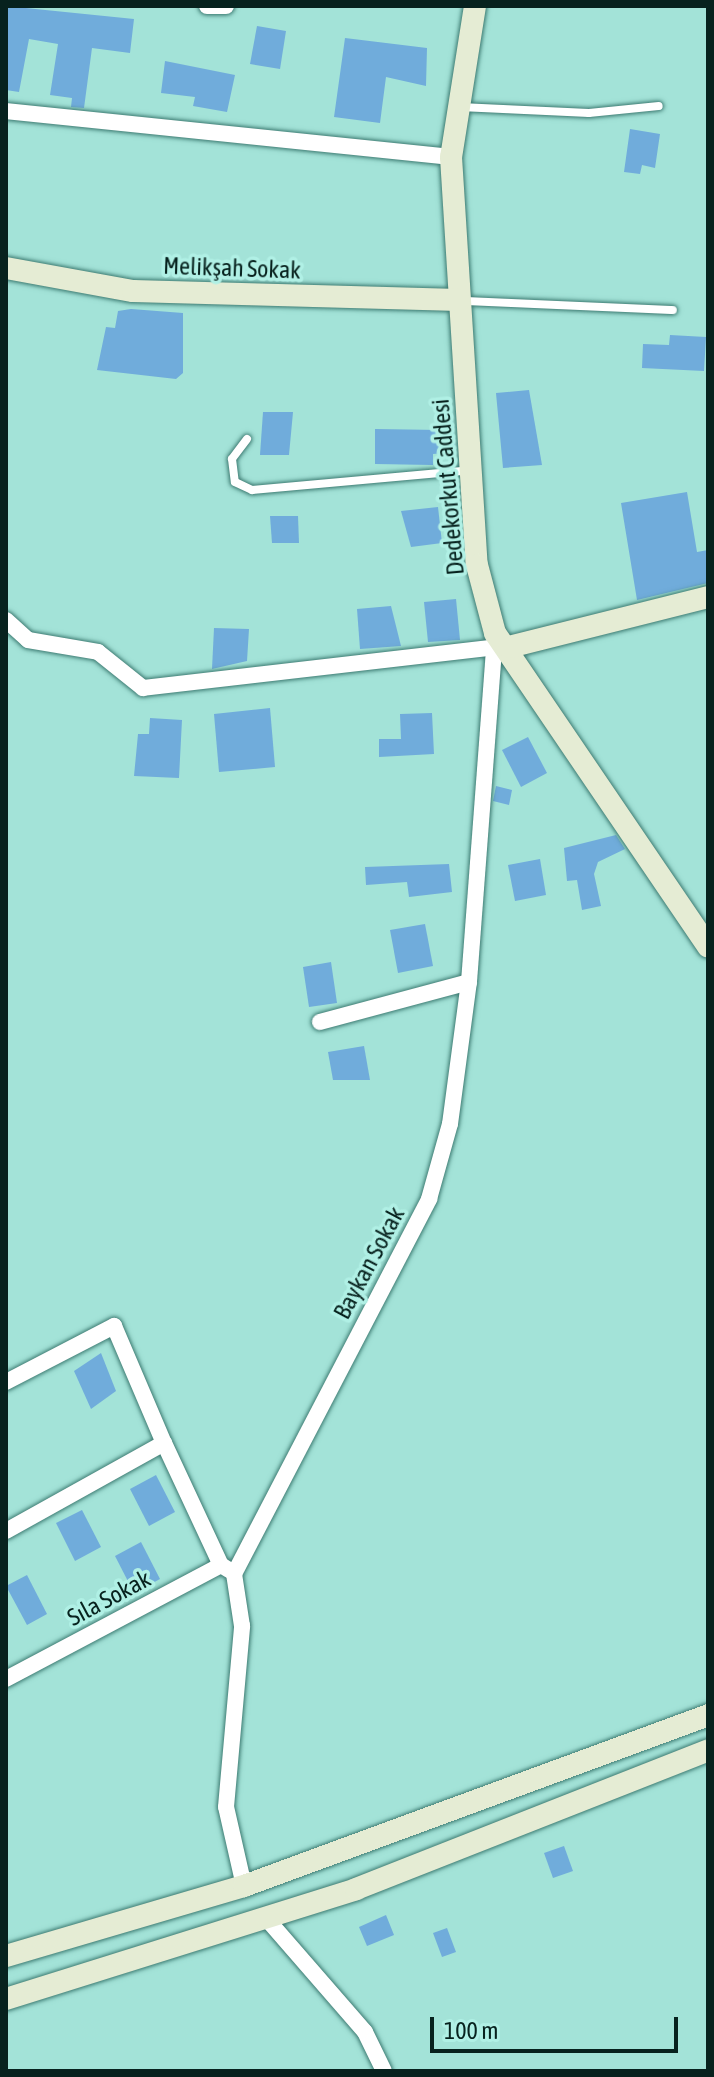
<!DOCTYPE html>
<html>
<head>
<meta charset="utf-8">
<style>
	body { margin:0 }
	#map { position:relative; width:714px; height:2077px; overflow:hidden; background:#a3e3d8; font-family:"Asap Condensed",sans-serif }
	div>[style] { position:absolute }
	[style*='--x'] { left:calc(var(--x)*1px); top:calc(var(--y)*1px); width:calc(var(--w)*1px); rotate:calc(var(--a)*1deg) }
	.building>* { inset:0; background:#70acdb }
	.roads { filter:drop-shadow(0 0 2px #3d7b72) drop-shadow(0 0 2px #3d7b72) }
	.lane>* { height:8px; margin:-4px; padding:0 4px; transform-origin:4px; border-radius:4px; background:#fff }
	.street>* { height:16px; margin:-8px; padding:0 8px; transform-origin:8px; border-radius:8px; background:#fff }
	.secondary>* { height:22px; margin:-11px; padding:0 11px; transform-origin:11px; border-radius:11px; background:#e5ecd4 }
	span { translate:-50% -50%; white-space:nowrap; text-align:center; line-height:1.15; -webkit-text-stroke:7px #b0f0e5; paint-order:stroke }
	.street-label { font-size:24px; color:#07221e }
	.frame { position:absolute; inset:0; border:8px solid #07221e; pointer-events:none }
	.scale { position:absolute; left:430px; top:2017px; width:248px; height:36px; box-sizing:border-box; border:4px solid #07221e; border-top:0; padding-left:10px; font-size:24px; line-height:28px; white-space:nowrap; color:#07221e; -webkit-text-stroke:6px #b0f0e5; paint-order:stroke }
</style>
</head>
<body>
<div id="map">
	<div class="building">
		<i style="clip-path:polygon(6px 6px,134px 19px,130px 53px,92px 48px,84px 108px,71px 107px,72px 98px,50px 95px,58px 44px,29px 39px,19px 92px,6px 90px)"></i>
		<i style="clip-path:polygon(257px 26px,286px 31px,280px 69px,250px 64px)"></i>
		<i style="clip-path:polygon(345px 38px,427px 48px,426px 86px,386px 77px,380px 123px,334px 117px)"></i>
		<i style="clip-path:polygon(165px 61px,235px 75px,227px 112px,193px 106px,195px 97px,161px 93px)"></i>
		<i style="clip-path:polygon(630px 129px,660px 134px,655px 168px,642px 165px,640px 174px,624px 172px)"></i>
		<i style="clip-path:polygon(131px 309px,183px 313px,183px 373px,176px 379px,97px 370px,106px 327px,115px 328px,118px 311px)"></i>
		<i style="clip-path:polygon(670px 335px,706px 337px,704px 371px,642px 368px,643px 344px,669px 345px)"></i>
		<i style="clip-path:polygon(529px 390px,542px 465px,503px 468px,496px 393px)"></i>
		<i style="clip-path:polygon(263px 412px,293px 412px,289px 455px,260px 455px)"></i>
		<i style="clip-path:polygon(452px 419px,456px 452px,433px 454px,433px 465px,375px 464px,375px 429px,440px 430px,439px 420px)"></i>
		<i style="clip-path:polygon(687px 492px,697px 552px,708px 550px,708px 583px,637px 600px,621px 503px)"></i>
		<i style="clip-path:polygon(438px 507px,442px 543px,411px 547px,401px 511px)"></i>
		<i style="clip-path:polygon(270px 516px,298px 516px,299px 543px,272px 543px)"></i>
		<i style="clip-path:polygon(456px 599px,460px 640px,428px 642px,424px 602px)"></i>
		<i style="clip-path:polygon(391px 606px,401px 646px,360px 649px,357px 609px)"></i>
		<i style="clip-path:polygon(214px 628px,249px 629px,247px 661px,212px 669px)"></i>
		<i style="clip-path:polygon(270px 708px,275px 767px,219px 772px,214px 714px)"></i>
		<i style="clip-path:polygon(432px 713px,434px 754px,379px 757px,379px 739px,401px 739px,400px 714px)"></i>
		<i style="clip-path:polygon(150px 718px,182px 720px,179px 778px,134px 776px,138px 734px,149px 734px)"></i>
		<i style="clip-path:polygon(528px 737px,547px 773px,521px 787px,502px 750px)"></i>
		<i style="clip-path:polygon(496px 786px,512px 790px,509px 805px,493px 801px)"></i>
		<i style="clip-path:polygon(616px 835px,625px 849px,598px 862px,594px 874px,601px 906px,582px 910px,577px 880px,567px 881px,564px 848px)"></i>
		<i style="clip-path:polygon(540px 859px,546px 895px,515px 901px,508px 865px)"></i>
		<i style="clip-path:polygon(449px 864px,452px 892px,409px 897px,407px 882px,366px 885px,365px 867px)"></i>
		<i style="clip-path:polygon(425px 924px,433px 966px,398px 973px,390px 930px)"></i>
		<i style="clip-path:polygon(331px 962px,337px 1003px,309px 1007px,303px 967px)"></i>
		<i style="clip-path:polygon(364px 1046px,370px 1080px,333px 1080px,328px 1052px)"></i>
		<i style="clip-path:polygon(101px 1353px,116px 1391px,91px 1409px,74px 1371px)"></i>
		<i style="clip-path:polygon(156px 1475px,175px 1512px,149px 1526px,130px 1489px)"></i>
		<i style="clip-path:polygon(82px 1510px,101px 1547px,75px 1561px,56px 1523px)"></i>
		<i style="clip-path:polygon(141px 1542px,160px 1579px,134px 1593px,115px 1556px)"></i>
		<i style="clip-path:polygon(27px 1575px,47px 1614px,27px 1625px,6px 1586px)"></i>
		<i style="clip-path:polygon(564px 1846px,573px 1871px,553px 1878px,544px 1853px)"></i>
		<i style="clip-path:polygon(386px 1915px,394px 1935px,367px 1946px,359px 1927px)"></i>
		<i style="clip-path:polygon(447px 1928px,456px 1952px,442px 1957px,433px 1933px)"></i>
	</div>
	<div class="roads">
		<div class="lane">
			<i style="--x:460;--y:107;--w:129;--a:2.7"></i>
			<i style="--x:589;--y:113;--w:70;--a:-5.7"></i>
			<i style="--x:464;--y:301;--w:209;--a:2.5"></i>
			<i style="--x:247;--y:439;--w:25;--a:127"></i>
			<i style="--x:232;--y:459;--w:23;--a:83"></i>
			<i style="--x:235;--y:482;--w:19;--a:25"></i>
			<i style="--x:252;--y:490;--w:219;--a:-5.2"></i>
		</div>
		<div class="street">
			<i style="--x:207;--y:6;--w:19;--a:0"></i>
			<i style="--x:6;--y:111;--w:447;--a:5.9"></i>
			<i style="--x:6;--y:620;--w:30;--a:42"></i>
			<i style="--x:28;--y:640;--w:71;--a:9.7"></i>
			<i style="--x:98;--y:652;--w:58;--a:38.7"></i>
			<i style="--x:143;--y:688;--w:350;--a:-6.6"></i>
			<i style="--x:320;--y:1022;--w:154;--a:-15"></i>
			<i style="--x:6;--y:1382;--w:122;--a:-27.4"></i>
			<i style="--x:114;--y:1326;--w:127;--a:66.9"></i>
			<i style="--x:6;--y:1531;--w:181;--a:-29.1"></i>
			<i style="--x:164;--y:1443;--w:135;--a:65"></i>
			<i style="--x:6;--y:1679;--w:243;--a:-27.9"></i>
			<i style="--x:221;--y:1565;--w:9;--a:32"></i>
			<i style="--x:244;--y:1886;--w:81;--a:-102.8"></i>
			<i style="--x:226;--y:1807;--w:182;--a:-84.9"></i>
			<i style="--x:242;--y:1626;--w:53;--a:-98.7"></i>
			<i style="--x:234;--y:1574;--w:423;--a:-62.5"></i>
			<i style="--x:429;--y:1199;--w:78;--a:-74.4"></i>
			<i style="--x:450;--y:1124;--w:143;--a:-82.4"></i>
			<i style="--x:469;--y:982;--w:350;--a:-85.7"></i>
			<i style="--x:266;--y:1918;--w:151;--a:49"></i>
			<i style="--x:365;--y:2032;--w:43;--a:64"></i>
		</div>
		<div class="secondary">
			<i style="--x:475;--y:6;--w:153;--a:99"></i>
			<i style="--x:451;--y:157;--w:409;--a:86.4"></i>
			<i style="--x:477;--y:565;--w:70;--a:75.2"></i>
			<i style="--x:495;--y:633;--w:379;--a:55.8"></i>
			<i style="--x:6;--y:268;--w:129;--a:10.3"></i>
			<i style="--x:133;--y:291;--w:326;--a:1.6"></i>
			<i style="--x:509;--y:647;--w:205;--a:-14.1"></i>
			<i style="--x:6;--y:1956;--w:248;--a:-16.4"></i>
			<i style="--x:244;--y:1886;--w:495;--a:-20.2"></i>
			<i style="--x:6;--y:1999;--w:367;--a:-17.4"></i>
			<i style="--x:356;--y:1889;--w:378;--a:-21.5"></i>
		</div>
	</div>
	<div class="street-label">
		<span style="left:232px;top:268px;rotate:2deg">Melikşah Sokak</span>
		<span style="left:448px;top:487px;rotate:-95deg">Dedekorkut Caddesi</span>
		<span style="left:369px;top:1263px;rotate:-62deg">Baykan Sokak</span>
		<span style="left:109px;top:1598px;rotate:-28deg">Sıla Sokak</span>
	</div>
	<div class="frame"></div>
	<div class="scale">100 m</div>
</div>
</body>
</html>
